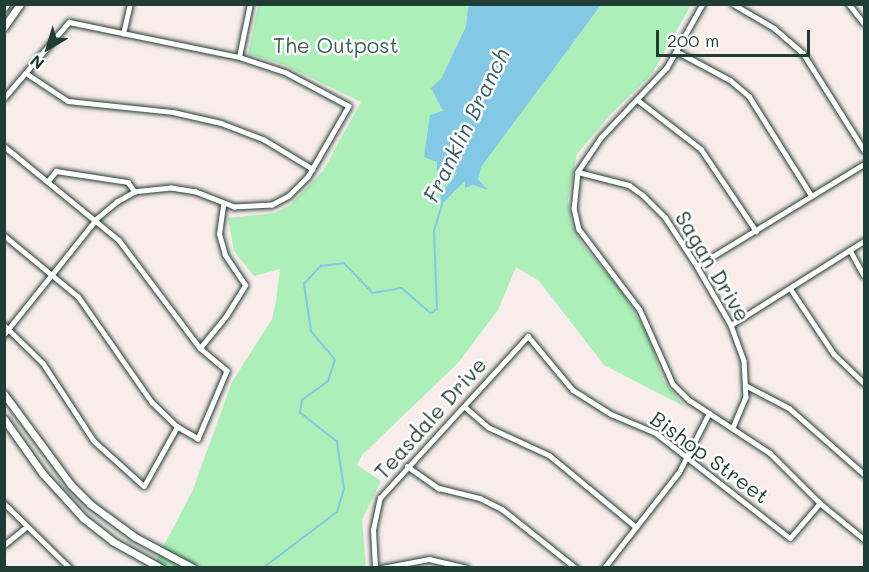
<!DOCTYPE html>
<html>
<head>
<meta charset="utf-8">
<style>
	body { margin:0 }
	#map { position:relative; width:869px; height:572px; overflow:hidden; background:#f8edeb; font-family:Mali,sans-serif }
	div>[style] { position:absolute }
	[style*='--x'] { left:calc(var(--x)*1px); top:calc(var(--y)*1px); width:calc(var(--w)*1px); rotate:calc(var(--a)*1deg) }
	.green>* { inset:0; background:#acefb9 }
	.water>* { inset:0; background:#83c8e4 }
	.stream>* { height:1.5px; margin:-0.75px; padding:0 0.75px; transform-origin:0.75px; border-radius:0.75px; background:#83c8e4 }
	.roads { filter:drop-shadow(0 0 2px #1f3d34) drop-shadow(0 0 2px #1f3d34) }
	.street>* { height:4.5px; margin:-2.25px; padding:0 2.25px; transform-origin:2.25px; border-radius:2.25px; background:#fff }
	.secondary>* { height:7px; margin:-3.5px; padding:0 3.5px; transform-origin:3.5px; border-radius:3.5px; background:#fff }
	span { translate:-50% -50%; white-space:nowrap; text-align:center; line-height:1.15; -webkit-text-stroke:5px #fff; paint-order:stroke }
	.park-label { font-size:21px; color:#3b614f }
	.street-label { font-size:21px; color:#1f3d34 }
	.water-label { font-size:22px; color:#386060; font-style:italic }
	.frame { position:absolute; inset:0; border:6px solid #1f3d34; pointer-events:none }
	.north { position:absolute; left:18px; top:18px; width:60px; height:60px; -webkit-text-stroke:4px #fff; paint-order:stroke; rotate:218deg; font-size:16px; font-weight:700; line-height:24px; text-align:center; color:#1f3d34 }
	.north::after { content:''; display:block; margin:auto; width:21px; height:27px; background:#1f3d34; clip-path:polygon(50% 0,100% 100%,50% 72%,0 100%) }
	.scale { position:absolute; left:656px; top:30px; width:154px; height:27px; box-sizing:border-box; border:3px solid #1f3d34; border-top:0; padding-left:8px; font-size:18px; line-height:21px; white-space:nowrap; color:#1f3d34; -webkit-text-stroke:4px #fff; paint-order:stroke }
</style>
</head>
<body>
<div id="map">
	<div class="green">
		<i style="clip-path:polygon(258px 5px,480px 5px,468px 8px,466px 26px,441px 79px,443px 111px,437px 162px,443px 171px,457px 173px,440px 195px,453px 194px,465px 180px,465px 187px,473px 185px,487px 189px,478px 179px,480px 167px,601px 5px,691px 5px,652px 74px,610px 115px,577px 154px,568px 200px,572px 225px,582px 244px,622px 292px,648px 335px,663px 380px,685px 407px,604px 365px,539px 281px,516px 267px,498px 310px,458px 363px,362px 455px,357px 465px,381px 481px,362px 520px,366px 567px,152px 568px,192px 492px,232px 382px,272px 319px,276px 302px,280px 269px,254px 276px,234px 251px,228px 218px,275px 213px,290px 205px,323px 171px,361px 102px,285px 65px,248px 54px)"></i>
	</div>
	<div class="water">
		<i style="clip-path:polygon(480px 4px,601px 5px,481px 167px,478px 179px,488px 190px,473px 185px,465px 188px,465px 181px,442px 204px,440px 195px,457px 173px,444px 171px,437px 175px,437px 162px,424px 157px,430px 115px,443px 111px,431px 88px,441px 79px,466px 26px,468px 7px)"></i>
	</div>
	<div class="stream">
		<i style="--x:263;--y:568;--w:93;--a:-37.1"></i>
		<i style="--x:337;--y:512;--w:24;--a:-73"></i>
		<i style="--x:344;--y:489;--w:48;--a:-98.5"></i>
		<i style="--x:337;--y:442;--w:47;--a:-141.9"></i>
		<i style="--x:300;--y:413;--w:13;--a:-81"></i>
		<i style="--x:302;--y:400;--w:32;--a:-36"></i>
		<i style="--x:328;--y:381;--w:22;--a:-72"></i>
		<i style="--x:335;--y:360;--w:38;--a:-130"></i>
		<i style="--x:311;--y:331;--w:48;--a:-98.5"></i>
		<i style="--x:304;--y:284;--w:25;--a:-47"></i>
		<i style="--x:321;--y:266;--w:23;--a:-7"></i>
		<i style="--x:344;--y:263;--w:42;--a:46"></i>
		<i style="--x:373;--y:293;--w:29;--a:-10"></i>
		<i style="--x:402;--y:288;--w:38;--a:41"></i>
		<i style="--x:431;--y:313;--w:7;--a:-34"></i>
		<i style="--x:437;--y:309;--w:78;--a:-92.2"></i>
		<i style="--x:434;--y:231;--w:30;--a:-73"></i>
	</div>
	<div class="roads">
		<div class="street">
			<i style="--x:703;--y:4;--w:73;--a:119.4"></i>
			<i style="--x:667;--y:68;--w:96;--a:133.3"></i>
			<i style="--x:601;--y:138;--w:41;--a:124.1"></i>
			<i style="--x:578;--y:172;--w:36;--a:96"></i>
			<i style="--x:574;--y:208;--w:22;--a:77"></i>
			<i style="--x:579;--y:229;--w:101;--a:53"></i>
			<i style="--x:640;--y:310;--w:81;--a:66"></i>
			<i style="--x:673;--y:384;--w:23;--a:45"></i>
			<i style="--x:689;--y:400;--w:97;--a:33.2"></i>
			<i style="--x:770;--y:453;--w:71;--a:45"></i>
			<i style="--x:820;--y:503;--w:57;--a:39.3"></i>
			<i style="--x:733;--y:4;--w:48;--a:30.3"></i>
			<i style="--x:774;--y:28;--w:38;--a:41"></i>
			<i style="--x:803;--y:53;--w:115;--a:57.8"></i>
			<i style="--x:849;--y:4;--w:24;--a:52"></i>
			<i style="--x:123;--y:34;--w:31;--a:-77"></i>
			<i style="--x:678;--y:52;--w:59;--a:28.3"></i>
			<i style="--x:730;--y:80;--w:25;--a:40"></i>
			<i style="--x:749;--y:96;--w:117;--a:57.9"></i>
			<i style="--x:239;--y:57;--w:54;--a:-78.3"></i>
			<i style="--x:26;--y:73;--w:50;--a:33.7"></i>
			<i style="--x:68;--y:101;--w:106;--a:6"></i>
			<i style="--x:173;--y:112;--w:49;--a:12.9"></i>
			<i style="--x:221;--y:123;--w:45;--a:20.9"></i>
			<i style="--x:263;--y:139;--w:58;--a:31"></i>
			<i style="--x:4;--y:98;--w:100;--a:-49.5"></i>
			<i style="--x:69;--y:22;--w:174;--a:11.6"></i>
			<i style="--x:239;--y:57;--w:48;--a:18.1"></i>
			<i style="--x:285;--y:72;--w:72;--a:28"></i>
			<i style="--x:349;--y:106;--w:82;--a:120"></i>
			<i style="--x:308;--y:177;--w:27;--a:135"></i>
			<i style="--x:289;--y:196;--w:19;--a:152"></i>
			<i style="--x:272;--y:205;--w:38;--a:177"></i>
			<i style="--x:234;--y:207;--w:41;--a:-158.5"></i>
			<i style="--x:196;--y:192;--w:25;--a:-171"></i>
			<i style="--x:171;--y:188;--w:36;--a:174"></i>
			<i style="--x:135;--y:192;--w:21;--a:151"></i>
			<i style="--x:117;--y:202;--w:26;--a:140"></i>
			<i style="--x:97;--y:219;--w:149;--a:128.7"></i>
			<i style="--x:639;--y:101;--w:78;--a:37.7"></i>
			<i style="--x:701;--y:149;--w:99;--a:56.1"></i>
			<i style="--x:4;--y:146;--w:149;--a:39.3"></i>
			<i style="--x:119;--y:240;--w:135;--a:53.1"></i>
			<i style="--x:200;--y:348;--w:35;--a:40"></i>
			<i style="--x:227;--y:371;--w:74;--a:113.1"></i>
			<i style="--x:198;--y:439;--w:24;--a:-150"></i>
			<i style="--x:177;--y:427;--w:35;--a:-136"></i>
			<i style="--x:152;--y:403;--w:129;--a:-124.9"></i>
			<i style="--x:78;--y:297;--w:96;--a:-140.5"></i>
			<i style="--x:578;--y:172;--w:53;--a:14.3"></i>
			<i style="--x:629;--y:185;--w:17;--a:36"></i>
			<i style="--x:643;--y:195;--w:31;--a:45"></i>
			<i style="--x:665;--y:217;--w:59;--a:56.9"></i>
			<i style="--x:697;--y:266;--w:68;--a:60"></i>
			<i style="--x:731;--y:325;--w:37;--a:70"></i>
			<i style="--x:744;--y:360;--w:37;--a:87"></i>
			<i style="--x:746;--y:397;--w:33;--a:113"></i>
			<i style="--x:48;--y:181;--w:13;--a:-51"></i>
			<i style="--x:56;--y:171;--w:73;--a:8.7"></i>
			<i style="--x:128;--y:182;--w:12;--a:55"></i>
			<i style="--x:850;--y:250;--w:29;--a:61"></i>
			<i style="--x:697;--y:266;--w:196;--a:-31.4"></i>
			<i style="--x:790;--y:288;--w:79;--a:56.3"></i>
			<i style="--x:834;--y:354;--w:42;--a:44"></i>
			<i style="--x:4;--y:325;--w:54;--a:44.3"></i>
			<i style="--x:43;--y:363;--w:93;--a:56.8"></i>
			<i style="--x:94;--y:441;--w:67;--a:42"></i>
			<i style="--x:144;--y:486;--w:68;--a:-60.8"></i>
			<i style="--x:731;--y:325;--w:157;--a:-32.3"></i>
			<i style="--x:200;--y:348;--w:41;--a:-50.9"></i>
			<i style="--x:226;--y:316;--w:36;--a:-58"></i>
			<i style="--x:245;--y:285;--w:36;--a:-124"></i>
			<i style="--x:225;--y:255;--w:22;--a:-106"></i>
			<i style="--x:219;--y:234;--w:30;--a:-82"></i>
			<i style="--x:747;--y:386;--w:47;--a:27.6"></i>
			<i style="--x:789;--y:408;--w:100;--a:41.3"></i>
			<i style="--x:465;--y:407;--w:30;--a:41"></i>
			<i style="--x:488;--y:427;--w:67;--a:24.7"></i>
			<i style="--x:549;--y:455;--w:113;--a:39.6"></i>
			<i style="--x:407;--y:466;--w:39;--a:35"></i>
			<i style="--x:439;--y:488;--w:42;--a:13.7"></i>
			<i style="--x:480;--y:498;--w:25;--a:27"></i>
			<i style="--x:502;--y:509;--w:95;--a:38.6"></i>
			<i style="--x:4;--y:503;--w:93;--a:44.6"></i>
			<i style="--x:4;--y:545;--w:28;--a:-39"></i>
			<i style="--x:375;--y:568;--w:38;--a:-93"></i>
			<i style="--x:373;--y:530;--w:33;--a:-78"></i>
			<i style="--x:380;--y:498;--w:219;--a:-47.6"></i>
			<i style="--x:528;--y:336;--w:70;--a:50.2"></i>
			<i style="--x:573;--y:390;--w:45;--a:32.3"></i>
			<i style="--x:611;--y:414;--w:49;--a:22.9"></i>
			<i style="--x:656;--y:433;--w:170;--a:38.1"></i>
			<i style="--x:790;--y:538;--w:46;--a:-49.4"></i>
			<i style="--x:382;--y:568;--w:48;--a:-10.8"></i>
			<i style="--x:429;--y:559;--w:39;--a:13"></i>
			<i style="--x:604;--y:568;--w:122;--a:-52"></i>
			<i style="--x:679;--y:472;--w:66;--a:-63"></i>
		</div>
		<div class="secondary">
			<i style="--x:4;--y:7;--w:4;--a:-56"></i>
			<i style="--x:4;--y:27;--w:28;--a:-55"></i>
			<i style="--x:4;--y:394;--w:113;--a:53.6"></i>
			<i style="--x:71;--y:485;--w:27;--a:45"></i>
			<i style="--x:90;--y:504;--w:56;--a:36.3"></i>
			<i style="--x:135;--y:537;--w:66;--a:28.1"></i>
			<i style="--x:4;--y:419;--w:67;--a:54.7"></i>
			<i style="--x:43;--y:474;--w:59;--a:47.7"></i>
			<i style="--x:83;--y:518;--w:37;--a:38"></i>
			<i style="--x:112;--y:541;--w:56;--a:28.9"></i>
		</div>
	</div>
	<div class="park-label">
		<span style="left:336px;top:45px">The Outpost</span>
	</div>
	<div class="street-label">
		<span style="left:713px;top:266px;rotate:59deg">Sagan Drive</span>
		<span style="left:430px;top:418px;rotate:-48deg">Teasdale Drive</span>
		<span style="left:710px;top:457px;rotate:36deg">Bishop Street</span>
	</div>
	<div class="water-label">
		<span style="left:466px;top:125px;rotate:-64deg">Franklin Branch</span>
	</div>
	<div class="frame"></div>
	<div class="north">N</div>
	<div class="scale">200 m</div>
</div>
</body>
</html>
